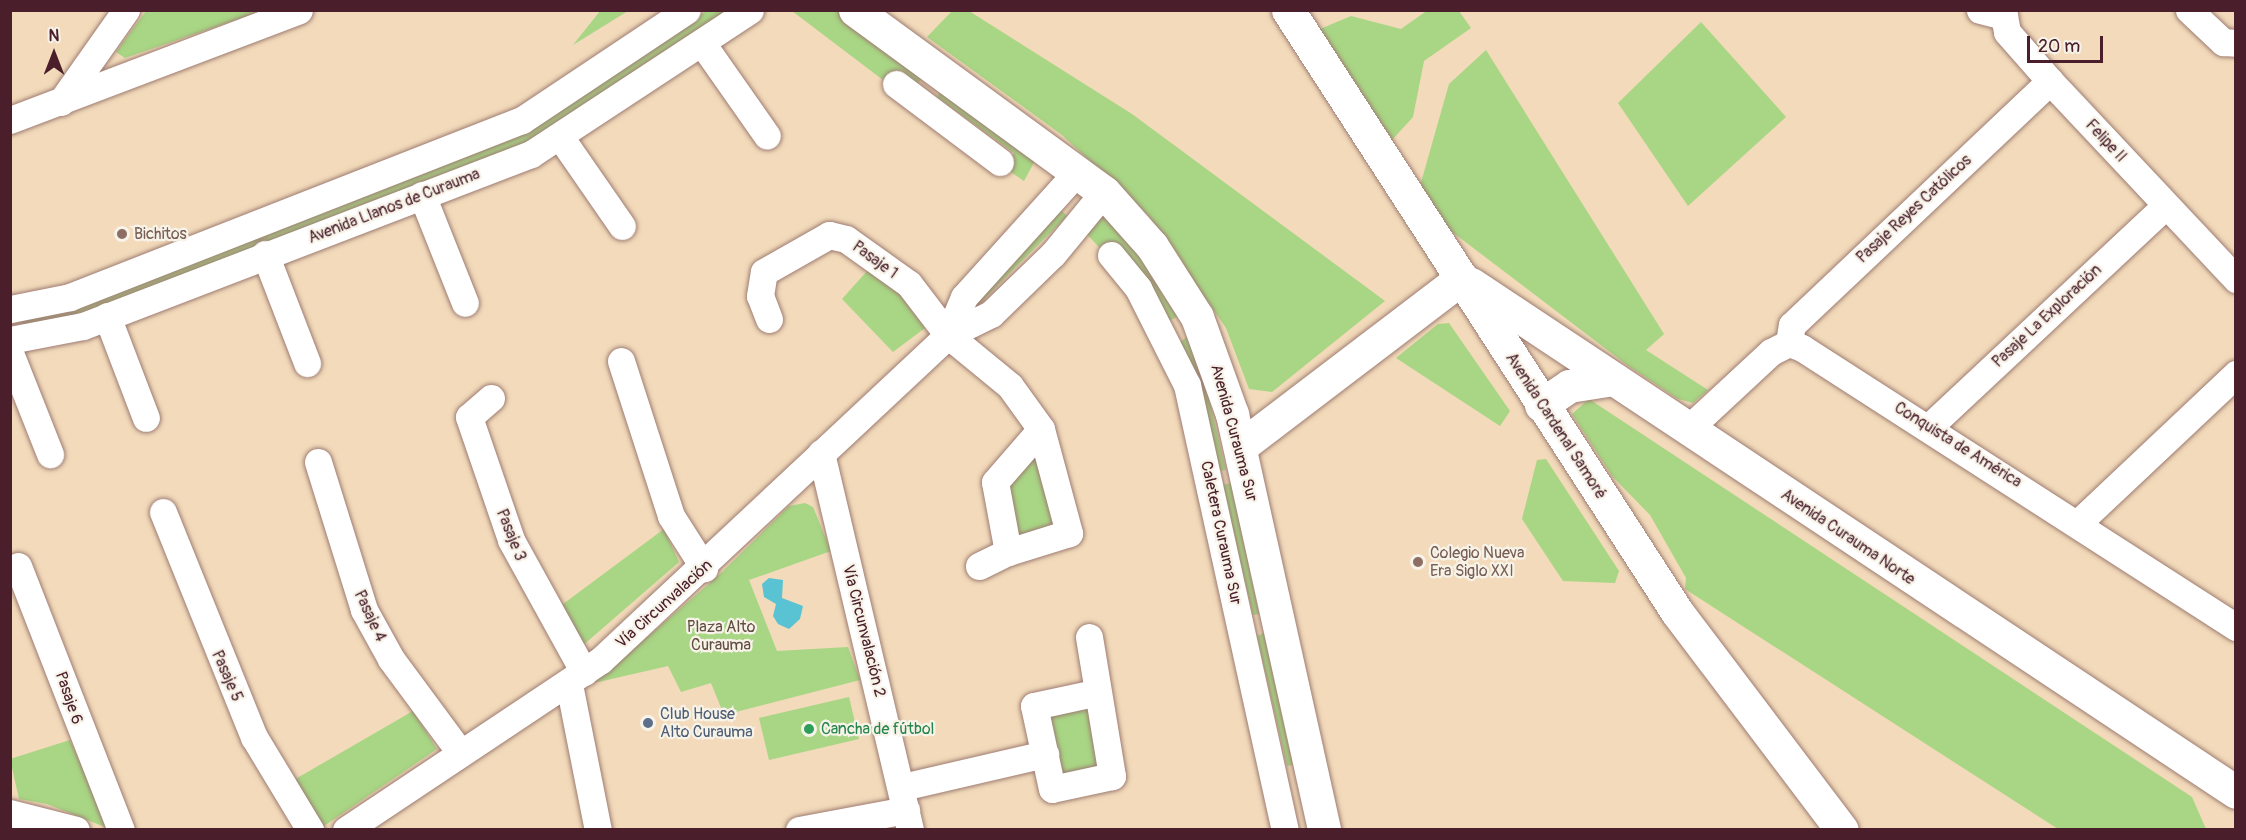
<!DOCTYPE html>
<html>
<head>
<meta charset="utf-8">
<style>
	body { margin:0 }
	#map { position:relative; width:2246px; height:840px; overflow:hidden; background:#f2daba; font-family:Pangolin,sans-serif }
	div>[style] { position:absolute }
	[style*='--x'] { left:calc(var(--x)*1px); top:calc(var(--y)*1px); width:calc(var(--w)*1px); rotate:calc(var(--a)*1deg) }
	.green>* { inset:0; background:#a8d684 }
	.water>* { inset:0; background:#59c3d3 }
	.roads { filter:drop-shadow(0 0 2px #9e7c72) drop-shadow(0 0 2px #9e7c72) }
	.street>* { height:27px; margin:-13.5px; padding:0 13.5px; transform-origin:13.5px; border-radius:13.5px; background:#fff }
	.secondary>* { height:33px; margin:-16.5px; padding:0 16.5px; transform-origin:16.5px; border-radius:16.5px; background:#fff }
	.dots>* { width:16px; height:16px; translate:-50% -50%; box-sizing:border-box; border:3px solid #f7f3e8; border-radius:50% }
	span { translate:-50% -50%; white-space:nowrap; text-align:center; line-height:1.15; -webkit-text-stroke:4.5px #f7f3e8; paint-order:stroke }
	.street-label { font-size:16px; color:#4a1f2b }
	.education-label { font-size:16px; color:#785e54 }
	.left { translate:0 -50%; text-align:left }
	.park-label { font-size:16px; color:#624d41 }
	.service-label { font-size:16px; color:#4e5e75 }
	.leisure-label { font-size:16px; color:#27864d }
	.frame { position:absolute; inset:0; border:12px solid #4a1f2b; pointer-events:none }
	.north { position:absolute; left:24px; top:24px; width:60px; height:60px; -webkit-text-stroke:4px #f7f3e8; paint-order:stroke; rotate:0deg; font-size:16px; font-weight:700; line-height:24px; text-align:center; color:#4a1f2b }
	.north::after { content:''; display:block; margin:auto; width:21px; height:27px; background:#4a1f2b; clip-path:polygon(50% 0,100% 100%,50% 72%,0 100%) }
	.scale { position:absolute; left:2027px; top:36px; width:76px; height:27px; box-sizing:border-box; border:3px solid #4a1f2b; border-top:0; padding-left:8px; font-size:18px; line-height:21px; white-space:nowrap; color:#4a1f2b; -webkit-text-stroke:4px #f7f3e8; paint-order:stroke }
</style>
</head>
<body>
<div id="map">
	<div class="green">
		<i style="clip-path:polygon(1428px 10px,1459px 11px,1471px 28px,1424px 61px,1413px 117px,1392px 140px,1320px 29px,1351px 16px,1401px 29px)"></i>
		<i style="clip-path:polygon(146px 11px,262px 11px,125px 58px,116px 52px)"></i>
		<i style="clip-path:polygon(600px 11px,628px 11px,573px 45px)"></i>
		<i style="clip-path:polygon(706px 11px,732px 11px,548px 134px,104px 308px,28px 326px,21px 322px,542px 121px)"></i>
		<i style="clip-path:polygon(792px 11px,837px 11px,924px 76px,918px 83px,900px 70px,887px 83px)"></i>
		<i style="clip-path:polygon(952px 11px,969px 11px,1132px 114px,1385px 301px,1272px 392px,1249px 389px,1226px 328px,1147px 214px,1062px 135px,927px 37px)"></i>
		<i style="clip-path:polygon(1701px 22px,1786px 117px,1688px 206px,1618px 103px)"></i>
		<i style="clip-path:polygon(1486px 50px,1664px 334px,1646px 350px,1708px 390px,1693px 403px,1678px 399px,1627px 365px,1451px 231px,1420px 186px,1449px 84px)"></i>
		<i style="clip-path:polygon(942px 89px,1037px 157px,1024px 181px,1005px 168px,1014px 153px,937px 97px)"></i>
		<i style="clip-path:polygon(1059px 208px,1067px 216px,974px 309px,968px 302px)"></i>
		<i style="clip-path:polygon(1105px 213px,1127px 237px,1177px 317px,1168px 321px,1083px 230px)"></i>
		<i style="clip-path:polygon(868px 270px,897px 291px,925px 328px,893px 352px,842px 299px)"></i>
		<i style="clip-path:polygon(1449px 323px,1510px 411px,1500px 426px,1396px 358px,1438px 324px)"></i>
		<i style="clip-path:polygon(1187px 337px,1202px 369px,1226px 470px,1219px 471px,1180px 342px)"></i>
		<i style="clip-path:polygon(1589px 399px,2192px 797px,2206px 829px,2058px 829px,1685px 589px,1686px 578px,1650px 515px,1612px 476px,1572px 414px)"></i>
		<i style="clip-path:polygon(1038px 445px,1058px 527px,1010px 539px,1001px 482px)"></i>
		<i style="clip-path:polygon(1546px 459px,1619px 571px,1615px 583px,1563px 581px,1522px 519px,1537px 460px)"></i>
		<i style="clip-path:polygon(1231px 483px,1259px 614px,1253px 615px,1222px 485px)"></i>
		<i style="clip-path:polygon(805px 503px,813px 507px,831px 551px,749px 580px,777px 651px,848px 647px,860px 680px,724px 715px,711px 683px,681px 692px,668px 666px,594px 683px,719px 575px,789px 506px)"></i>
		<i style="clip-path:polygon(664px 529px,679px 562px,581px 647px,559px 607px)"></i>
		<i style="clip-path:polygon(1264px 633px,1293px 765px,1287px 766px,1257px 636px)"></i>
		<i style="clip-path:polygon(849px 697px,859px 739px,769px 760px,759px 718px)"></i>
		<i style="clip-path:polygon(1089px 701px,1105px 772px,1056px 782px,1041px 711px)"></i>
		<i style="clip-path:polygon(413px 711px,437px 749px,324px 826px,292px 781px)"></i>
		<i style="clip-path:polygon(70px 740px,110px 829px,47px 804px,19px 799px,10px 759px)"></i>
	</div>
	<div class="water">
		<i style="clip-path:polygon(769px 578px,783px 580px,782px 598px,803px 606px,800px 619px,789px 629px,778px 624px,773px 616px,776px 604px,764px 597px,762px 584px)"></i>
	</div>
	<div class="roads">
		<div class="street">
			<i style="--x:1980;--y:10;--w:25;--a:14"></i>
			<i style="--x:2004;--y:16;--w:16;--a:79"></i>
			<i style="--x:2007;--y:32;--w:65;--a:48.7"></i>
			<i style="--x:2050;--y:81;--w:272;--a:46.8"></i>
			<i style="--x:2189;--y:10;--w:47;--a:43.3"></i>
			<i style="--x:2223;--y:42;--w:13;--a:4"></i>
			<i style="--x:702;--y:43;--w:113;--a:55"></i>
			<i style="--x:896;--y:84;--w:130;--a:36.9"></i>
			<i style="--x:61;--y:102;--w:113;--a:-54.8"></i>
			<i style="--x:10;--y:120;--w:309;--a:-20.8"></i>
			<i style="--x:561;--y:138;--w:107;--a:55.3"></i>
			<i style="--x:422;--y:195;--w:116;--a:68.3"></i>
			<i style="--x:265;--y:254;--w:117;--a:68.9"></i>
			<i style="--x:1111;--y:255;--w:43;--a:50.7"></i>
			<i style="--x:1138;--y:288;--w:109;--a:63.2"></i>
			<i style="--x:1187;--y:385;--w:456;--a:77.6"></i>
			<i style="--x:10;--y:309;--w:61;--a:-11.3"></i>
			<i style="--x:70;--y:297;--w:485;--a:-21.4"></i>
			<i style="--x:522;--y:120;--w:198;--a:-33.7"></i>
			<i style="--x:107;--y:316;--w:109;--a:69.1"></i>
			<i style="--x:769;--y:319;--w:25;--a:-111"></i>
			<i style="--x:760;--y:296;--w:24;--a:-81"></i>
			<i style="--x:764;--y:272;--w:75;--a:-29.6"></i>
			<i style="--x:829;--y:235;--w:17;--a:13"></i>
			<i style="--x:846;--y:239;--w:77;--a:35.5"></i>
			<i style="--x:909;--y:284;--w:64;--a:52.6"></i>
			<i style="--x:948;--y:335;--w:80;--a:39.4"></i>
			<i style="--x:1010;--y:386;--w:53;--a:54.2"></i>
			<i style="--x:1041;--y:429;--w:108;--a:74.9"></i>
			<i style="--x:1069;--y:533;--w:64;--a:162.7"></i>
			<i style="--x:1008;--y:552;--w:71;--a:-100.5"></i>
			<i style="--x:995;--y:482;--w:70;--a:-49"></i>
			<i style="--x:948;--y:335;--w:41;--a:-67.2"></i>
			<i style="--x:964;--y:297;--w:170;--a:-47.9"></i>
			<i style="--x:10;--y:340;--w:74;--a:-10.9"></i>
			<i style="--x:83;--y:326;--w:480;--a:-21"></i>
			<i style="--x:531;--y:154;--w:262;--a:-33.3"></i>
			<i style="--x:1789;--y:343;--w:18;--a:-81"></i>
			<i style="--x:1792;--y:325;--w:355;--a:-43.4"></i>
			<i style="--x:10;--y:353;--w:109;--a:68.4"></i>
			<i style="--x:621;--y:361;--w:163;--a:72.1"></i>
			<i style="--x:671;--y:516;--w:62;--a:57.6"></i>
			<i style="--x:491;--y:398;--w:29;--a:139"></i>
			<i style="--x:469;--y:417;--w:130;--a:71.1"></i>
			<i style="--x:511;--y:540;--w:151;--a:61.1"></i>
			<i style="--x:1930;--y:426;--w:322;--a:-43.1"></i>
			<i style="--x:1688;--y:429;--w:113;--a:-42.9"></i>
			<i style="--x:1771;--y:352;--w:20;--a:-27"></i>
			<i style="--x:1789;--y:343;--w:14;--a:21"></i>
			<i style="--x:1802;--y:348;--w:516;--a:32.74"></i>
			<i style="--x:821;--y:453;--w:387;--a:76.7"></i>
			<i style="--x:318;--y:462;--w:155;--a:72.7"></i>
			<i style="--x:364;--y:610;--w:56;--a:61.1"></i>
			<i style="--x:391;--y:659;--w:114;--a:53.5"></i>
			<i style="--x:163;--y:512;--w:243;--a:68"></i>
			<i style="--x:254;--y:737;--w:109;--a:58.9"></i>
			<i style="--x:2079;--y:522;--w:216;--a:-43.3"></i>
			<i style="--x:18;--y:566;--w:283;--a:68.7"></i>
			<i style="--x:979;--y:566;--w:32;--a:-26"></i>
			<i style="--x:1089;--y:637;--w:141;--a:80.6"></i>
			<i style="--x:1112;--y:776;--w:61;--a:167.8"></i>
			<i style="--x:1052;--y:789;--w:85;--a:-102.2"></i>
			<i style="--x:1034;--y:706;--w:61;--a:-12.2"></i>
			<i style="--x:569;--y:684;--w:149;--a:78.8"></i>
			<i style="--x:902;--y:787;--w:147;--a:-13"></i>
			<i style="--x:10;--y:813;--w:68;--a:14.4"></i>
			<i style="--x:346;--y:830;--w:306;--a:-33.7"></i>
			<i style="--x:601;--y:660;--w:475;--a:-43.1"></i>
			<i style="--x:948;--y:335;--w:48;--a:-26"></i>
			<i style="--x:991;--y:314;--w:86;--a:-44.1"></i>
			<i style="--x:1053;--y:254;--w:80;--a:-50.6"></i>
			<i style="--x:799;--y:830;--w:109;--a:-10.6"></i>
		</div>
		<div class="secondary">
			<i style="--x:855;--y:10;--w:308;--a:36.2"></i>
			<i style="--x:1104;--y:192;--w:72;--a:48.4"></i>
			<i style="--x:1152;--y:246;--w:84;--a:57.6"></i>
			<i style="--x:1197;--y:317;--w:103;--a:70.2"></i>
			<i style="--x:1232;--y:414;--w:426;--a:77.5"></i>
			<i style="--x:1288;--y:10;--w:717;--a:57.13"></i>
			<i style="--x:1677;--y:612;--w:273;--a:52.9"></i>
			<i style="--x:1471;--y:284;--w:918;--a:33.59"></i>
			<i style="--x:1541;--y:405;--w:34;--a:-34"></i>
			<i style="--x:1569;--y:386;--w:45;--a:-9"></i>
			<i style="--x:1240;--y:447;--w:279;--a:-37.3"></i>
		</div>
	</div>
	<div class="dots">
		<i style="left:122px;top:234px;background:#8d6e63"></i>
		<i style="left:1418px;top:562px;background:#8d6e63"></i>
		<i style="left:648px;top:723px;background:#5c6f8a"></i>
		<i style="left:809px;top:729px;background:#2e9e5b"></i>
	</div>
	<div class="street-label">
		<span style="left:2106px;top:141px;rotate:47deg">Felipe II</span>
		<span style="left:394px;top:206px;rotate:-21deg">Avenida Llanos de Curauma</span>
		<span style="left:1914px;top:209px;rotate:-43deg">Pasaje Reyes Católicos</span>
		<span style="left:875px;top:260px;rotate:36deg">Pasaje 1</span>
		<span style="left:2047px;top:316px;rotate:-43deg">Pasaje La Exploración</span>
		<span style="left:1556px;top:426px;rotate:57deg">Avenida Cardenal Samoré</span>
		<span style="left:1234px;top:433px;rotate:75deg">Avenida Curauma Sur</span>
		<span style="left:1958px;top:445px;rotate:32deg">Conquista de América</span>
		<span style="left:1221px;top:533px;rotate:78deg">Caletera Curauma Sur</span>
		<span style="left:511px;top:535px;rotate:68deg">Pasaje 3</span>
		<span style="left:1848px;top:537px;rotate:34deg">Avenida Curauma Norte</span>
		<span style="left:664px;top:604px;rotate:-42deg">Vía Circunvalación</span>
		<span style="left:370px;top:616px;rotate:65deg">Pasaje 4</span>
		<span style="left:864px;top:631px;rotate:76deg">Vía Circunvalación 2</span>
		<span style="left:227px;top:676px;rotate:66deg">Pasaje 5</span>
		<span style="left:69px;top:698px;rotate:71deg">Pasaje 6</span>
	</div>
	<div class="education-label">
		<span class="left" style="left:134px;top:234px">Bichitos</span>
		<span class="left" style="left:1430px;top:562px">Colegio Nueva<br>Era Siglo XXI</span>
	</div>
	<div class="park-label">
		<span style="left:721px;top:636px">Plaza Alto<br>Curauma</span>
	</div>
	<div class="service-label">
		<span class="left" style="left:660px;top:723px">Club House<br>Alto Curauma</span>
	</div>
	<div class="leisure-label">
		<span class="left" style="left:821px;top:729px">Cancha de fútbol</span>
	</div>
	<div class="frame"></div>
	<div class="north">N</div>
	<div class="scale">20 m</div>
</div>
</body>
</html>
